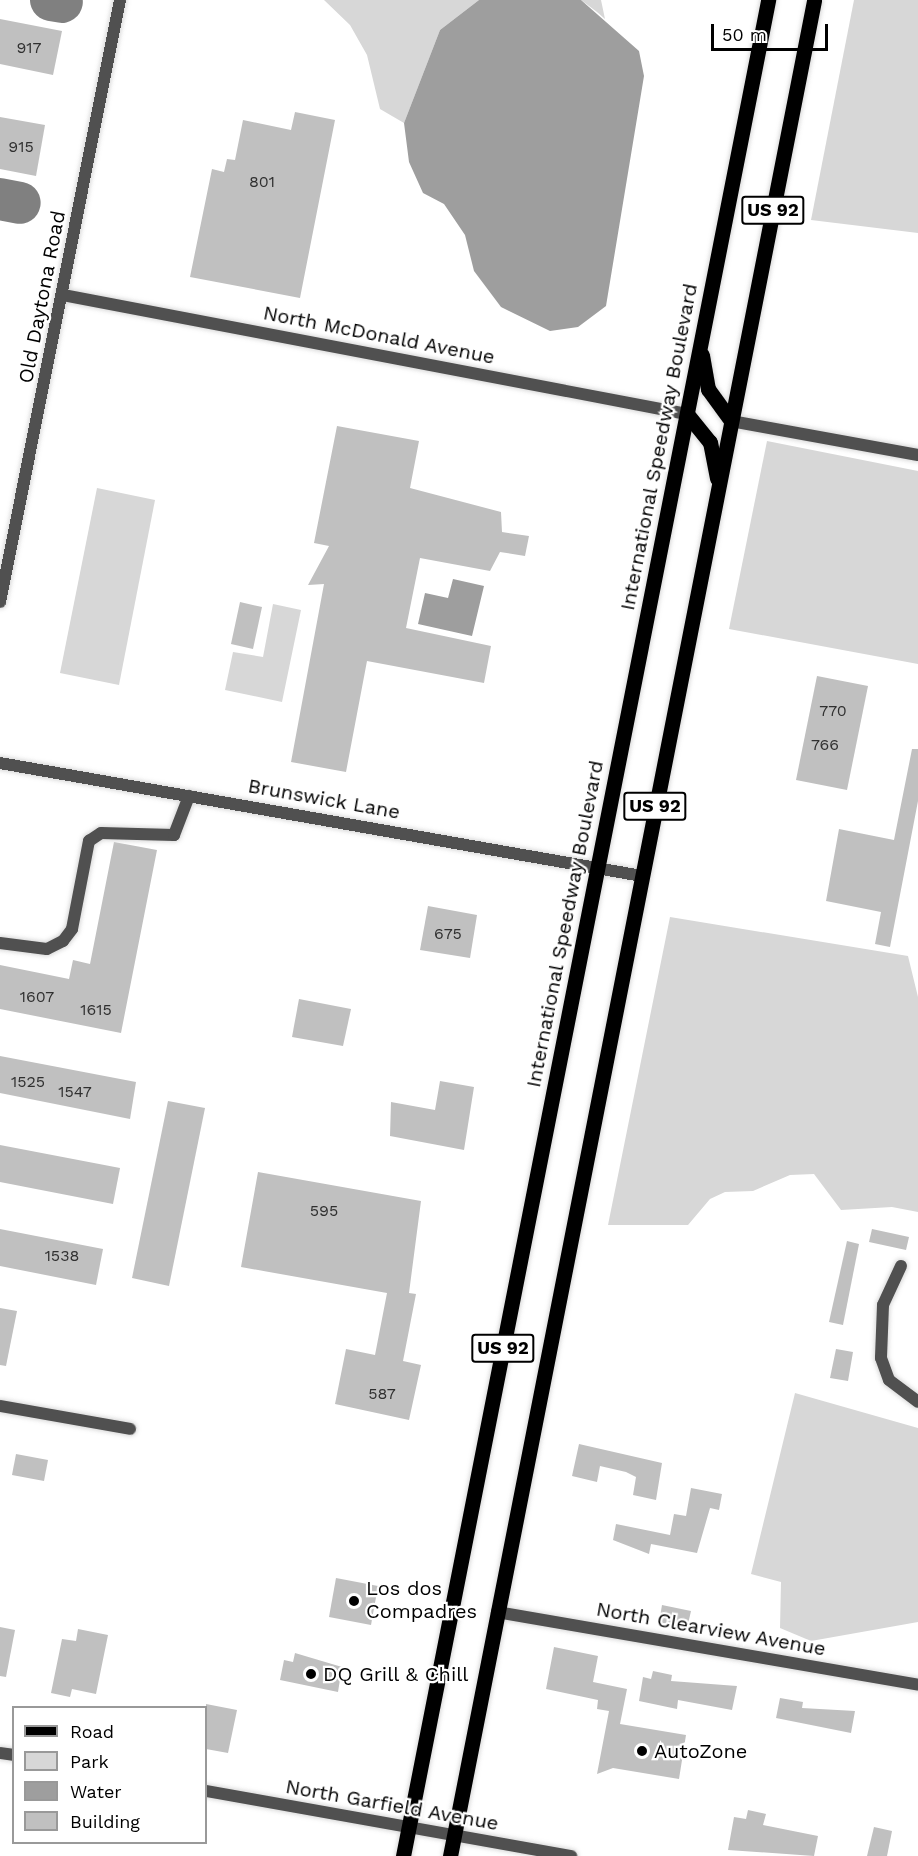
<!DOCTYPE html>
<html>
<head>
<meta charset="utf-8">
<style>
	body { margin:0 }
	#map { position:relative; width:918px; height:1856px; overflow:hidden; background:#fff; font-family:"Work Sans",sans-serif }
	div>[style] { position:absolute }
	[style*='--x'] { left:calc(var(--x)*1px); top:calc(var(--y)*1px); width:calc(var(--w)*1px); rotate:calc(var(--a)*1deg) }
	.green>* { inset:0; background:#d7d7d7 }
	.water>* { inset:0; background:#9e9e9e }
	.taxiway>* { height:42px; margin:-21px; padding:0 21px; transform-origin:21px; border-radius:21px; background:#808080 }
	.building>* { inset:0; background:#c0c0c0 }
	.roads { filter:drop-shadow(0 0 2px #dbdbdb) drop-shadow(0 0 2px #dbdbdb) }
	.minor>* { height:12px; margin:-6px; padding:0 6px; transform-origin:6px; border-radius:6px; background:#505050 }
	.tertiary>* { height:12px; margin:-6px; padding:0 6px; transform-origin:6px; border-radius:6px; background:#505050 }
	.primary>* { height:15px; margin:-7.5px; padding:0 7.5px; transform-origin:7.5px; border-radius:7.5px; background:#000 }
	.dots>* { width:16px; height:16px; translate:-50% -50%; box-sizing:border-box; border:3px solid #fff; border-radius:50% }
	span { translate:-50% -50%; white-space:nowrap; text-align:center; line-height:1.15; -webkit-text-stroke:4.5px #fff; paint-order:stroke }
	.number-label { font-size:16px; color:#303030 }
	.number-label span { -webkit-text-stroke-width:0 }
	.shield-label span { padding:2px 4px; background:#fff; border:2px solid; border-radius:4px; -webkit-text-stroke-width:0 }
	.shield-label { font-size:18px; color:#000; font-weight:700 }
	.street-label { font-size:20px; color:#000 }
	.poi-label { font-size:20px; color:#000 }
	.left { translate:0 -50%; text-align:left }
	.legend { position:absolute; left:12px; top:1706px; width:195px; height:138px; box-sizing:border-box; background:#fff; border:2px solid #999; margin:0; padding:8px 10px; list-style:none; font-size:18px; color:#000 }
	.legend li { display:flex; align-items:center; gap:12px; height:30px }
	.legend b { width:30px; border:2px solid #999 }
	.scale { position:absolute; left:711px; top:24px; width:117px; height:27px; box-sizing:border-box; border:3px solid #000; border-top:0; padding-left:8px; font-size:18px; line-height:21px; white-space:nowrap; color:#000; -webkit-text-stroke:4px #fff; paint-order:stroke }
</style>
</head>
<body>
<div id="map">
	<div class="green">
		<i style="clip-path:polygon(324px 0,479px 0,440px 30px,404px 123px,380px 109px,367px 55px,350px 25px)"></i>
		<i style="clip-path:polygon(581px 0,601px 0,605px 19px,597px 12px)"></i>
		<i style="clip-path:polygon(854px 0,918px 0,918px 233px,811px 220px)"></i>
		<i style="clip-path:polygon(767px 441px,918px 471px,918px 664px,729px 629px)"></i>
		<i style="clip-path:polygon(97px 488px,155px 500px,119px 685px,60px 673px)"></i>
		<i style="clip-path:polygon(273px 604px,301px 610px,282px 702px,225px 690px,233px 652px,263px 657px)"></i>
		<i style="clip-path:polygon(670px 917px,908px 956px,918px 997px,918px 1212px,892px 1207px,841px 1210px,814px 1174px,790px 1175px,753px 1191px,725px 1192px,710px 1199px,688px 1225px,608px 1225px)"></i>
		<i style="clip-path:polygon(795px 1393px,918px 1428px,918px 1622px,811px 1641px,780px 1628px,781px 1582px,751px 1574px)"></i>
	</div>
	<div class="water">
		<i style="clip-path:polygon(479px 0,581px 0,639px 51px,644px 76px,606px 306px,578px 327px,550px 331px,501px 307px,474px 271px,465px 235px,444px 204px,423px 193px,409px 162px,404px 123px,440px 30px)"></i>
		<i style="clip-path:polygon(453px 579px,484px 586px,472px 636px,418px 624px,425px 593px,448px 598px)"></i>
	</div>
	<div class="taxiway">
		<i style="--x:51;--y:0;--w:11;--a:10"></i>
		<i style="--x:0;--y:199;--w:20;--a:11"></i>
	</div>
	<div class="building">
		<i style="clip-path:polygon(0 19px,62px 31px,53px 75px,0 64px)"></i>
		<i style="clip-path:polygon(295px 112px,335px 120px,300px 298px,190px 277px,212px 169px,224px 172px,227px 159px,235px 160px,243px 120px,291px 130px)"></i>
		<i style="clip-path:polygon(0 117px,45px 125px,36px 176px,0 169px)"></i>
		<i style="clip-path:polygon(337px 426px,419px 441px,410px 488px,501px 512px,502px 532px,529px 536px,525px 556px,500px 552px,490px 571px,420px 558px,406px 628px,491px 646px,484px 683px,367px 661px,346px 772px,291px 762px,324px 584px,308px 585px,329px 546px,314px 543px)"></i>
		<i style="clip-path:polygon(240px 602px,262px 607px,253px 649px,231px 644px)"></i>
		<i style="clip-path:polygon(817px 676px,868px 686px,847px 790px,796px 780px)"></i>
		<i style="clip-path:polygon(912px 749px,918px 749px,918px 801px,890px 947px,875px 944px,881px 912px,826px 901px,839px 829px,894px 840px)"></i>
		<i style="clip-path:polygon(114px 842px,157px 850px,121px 1033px,0 1009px,0 965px,69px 979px,73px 960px,90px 964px)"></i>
		<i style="clip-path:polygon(428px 906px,477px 915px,470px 958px,420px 950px)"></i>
		<i style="clip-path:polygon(299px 999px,351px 1009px,343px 1046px,292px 1037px)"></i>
		<i style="clip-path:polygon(0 1056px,136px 1082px,130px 1119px,0 1093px)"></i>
		<i style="clip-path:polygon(440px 1081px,474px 1087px,464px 1150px,390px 1136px,391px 1102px,435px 1110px)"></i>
		<i style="clip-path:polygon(168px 1101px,205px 1108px,169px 1286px,132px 1278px)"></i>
		<i style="clip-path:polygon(0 1145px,120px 1168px,113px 1204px,0 1182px)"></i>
		<i style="clip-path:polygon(258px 1172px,421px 1201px,409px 1293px,416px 1294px,403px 1361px,421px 1365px,409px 1420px,335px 1404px,346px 1349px,375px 1355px,387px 1293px,241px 1267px)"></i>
		<i style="clip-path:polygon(0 1229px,103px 1249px,96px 1285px,0 1266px)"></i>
		<i style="clip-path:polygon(872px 1229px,909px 1237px,906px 1250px,869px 1242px)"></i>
		<i style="clip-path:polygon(847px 1241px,859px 1244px,843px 1325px,829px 1322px)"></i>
		<i style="clip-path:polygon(0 1308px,17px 1311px,6px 1366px,0 1365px)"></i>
		<i style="clip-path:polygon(836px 1349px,853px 1352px,848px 1381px,830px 1378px)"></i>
		<i style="clip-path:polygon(579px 1444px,662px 1463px,656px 1500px,633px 1495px,636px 1477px,626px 1472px,600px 1466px,597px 1482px,572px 1476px)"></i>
		<i style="clip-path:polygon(16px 1454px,48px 1460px,44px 1481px,12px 1475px)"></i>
		<i style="clip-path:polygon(691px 1488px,722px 1494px,719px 1510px,710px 1508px,697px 1553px,651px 1544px,649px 1554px,613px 1540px,616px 1524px,670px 1535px,674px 1514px,686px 1516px)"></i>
		<i style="clip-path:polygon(336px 1578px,378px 1586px,371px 1625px,329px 1617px)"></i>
		<i style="clip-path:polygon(662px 1605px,691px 1611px,688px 1624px,659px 1623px)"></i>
		<i style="clip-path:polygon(0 1627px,15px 1630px,6px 1677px,0 1676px)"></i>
		<i style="clip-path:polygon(78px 1629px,108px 1635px,96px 1694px,72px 1689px,70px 1697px,51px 1693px,62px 1639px,76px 1641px)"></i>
		<i style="clip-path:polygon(554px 1647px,598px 1656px,593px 1682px,627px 1689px,620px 1724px,686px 1735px,679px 1779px,613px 1768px,597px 1774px,609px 1711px,597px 1709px,598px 1700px,546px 1689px)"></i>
		<i style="clip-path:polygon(295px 1653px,342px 1667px,338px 1692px,280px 1680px,284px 1660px,293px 1662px)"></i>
		<i style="clip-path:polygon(653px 1671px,672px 1675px,671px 1681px,737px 1686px,732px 1710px,678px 1700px,677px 1709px,639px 1701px,643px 1677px,651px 1679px)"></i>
		<i style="clip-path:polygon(780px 1698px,803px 1702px,802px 1708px,855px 1711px,851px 1733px,776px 1718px)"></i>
		<i style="clip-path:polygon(206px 1704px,237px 1710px,228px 1753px,206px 1749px)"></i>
		<i style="clip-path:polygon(748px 1810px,766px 1814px,763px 1825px,818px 1836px,814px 1856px,728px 1850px,734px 1817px,746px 1819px)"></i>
		<i style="clip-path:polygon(874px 1827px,892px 1831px,887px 1856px,867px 1856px)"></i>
	</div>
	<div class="roads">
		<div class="minor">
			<i style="--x:63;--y:295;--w:635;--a:10.8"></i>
			<i style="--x:731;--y:421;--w:190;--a:10.3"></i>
			<i style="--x:0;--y:943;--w:47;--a:7.3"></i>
			<i style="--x:47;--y:949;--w:18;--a:-27"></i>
			<i style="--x:63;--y:941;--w:15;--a:-53"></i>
			<i style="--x:72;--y:929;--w:90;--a:-79.1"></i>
			<i style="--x:89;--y:841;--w:14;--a:-34"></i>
			<i style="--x:101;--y:833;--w:73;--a:1.6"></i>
			<i style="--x:174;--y:835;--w:42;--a:-69"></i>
			<i style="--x:901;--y:1266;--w:43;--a:114.8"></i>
			<i style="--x:883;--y:1305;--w:53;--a:92.2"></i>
			<i style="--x:881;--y:1358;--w:23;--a:70"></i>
			<i style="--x:889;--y:1380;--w:36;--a:37"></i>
			<i style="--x:0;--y:1406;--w:132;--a:10"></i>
			<i style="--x:497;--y:1612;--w:427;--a:9.8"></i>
		</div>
		<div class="tertiary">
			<i style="--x:0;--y:602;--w:614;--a:-78.73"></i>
			<i style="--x:0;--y:763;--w:652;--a:9.98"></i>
			<i style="--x:0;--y:1753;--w:14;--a:8"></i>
			<i style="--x:206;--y:1791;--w:371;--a:10.1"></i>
		</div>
		<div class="primary">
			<i style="--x:702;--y:355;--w:35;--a:80"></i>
			<i style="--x:708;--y:389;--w:39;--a:54"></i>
			<i style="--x:687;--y:414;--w:36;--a:51"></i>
			<i style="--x:710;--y:442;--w:37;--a:79"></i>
			<i style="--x:403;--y:1856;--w:1892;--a:-78.87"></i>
			<i style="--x:450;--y:1856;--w:1891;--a:-78.9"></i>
		</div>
	</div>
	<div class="dots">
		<i style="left:354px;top:1601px;background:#000"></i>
		<i style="left:311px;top:1674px;background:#000"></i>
		<i style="left:642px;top:1751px;background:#000"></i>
	</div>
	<div class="number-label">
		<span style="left:29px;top:48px">917</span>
		<span style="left:21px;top:147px">915</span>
		<span style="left:262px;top:182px">801</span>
		<span style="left:833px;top:711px">770</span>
		<span style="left:825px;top:745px">766</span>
		<span style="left:448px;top:934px">675</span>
		<span style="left:37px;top:997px">1607</span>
		<span style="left:96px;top:1010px">1615</span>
		<span style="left:28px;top:1082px">1525</span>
		<span style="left:75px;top:1092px">1547</span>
		<span style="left:324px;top:1211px">595</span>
		<span style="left:62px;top:1256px">1538</span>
		<span style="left:382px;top:1394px">587</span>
	</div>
	<div class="shield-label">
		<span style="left:773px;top:210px">US 92</span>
		<span style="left:655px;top:806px">US 92</span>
		<span style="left:503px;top:1348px">US 92</span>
	</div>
	<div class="street-label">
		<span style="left:42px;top:297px;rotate:-79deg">Old Daytona Road</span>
		<span style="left:379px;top:335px;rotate:11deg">North McDonald Avenue</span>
		<span style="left:659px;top:447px;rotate:-79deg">International Speedway Boulevard</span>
		<span style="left:324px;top:799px;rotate:10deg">Brunswick Lane</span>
		<span style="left:565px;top:924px;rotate:-79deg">International Speedway Boulevard</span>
		<span style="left:711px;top:1629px;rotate:10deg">North Clearview Avenue</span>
		<span style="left:392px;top:1805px;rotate:10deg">North Garfield Avenue</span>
	</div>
	<div class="poi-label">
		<span class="left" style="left:366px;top:1600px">Los dos<br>Compadres</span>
		<span class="left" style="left:323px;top:1674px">DQ Grill &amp; Chill</span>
		<span class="left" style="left:654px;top:1751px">AutoZone</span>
	</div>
	<ul class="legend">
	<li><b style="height:8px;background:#000"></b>Road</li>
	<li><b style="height:16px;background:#d7d7d7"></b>Park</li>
	<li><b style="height:16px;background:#9e9e9e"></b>Water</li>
	<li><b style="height:16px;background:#c0c0c0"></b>Building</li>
	</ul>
	<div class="scale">50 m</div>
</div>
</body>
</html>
